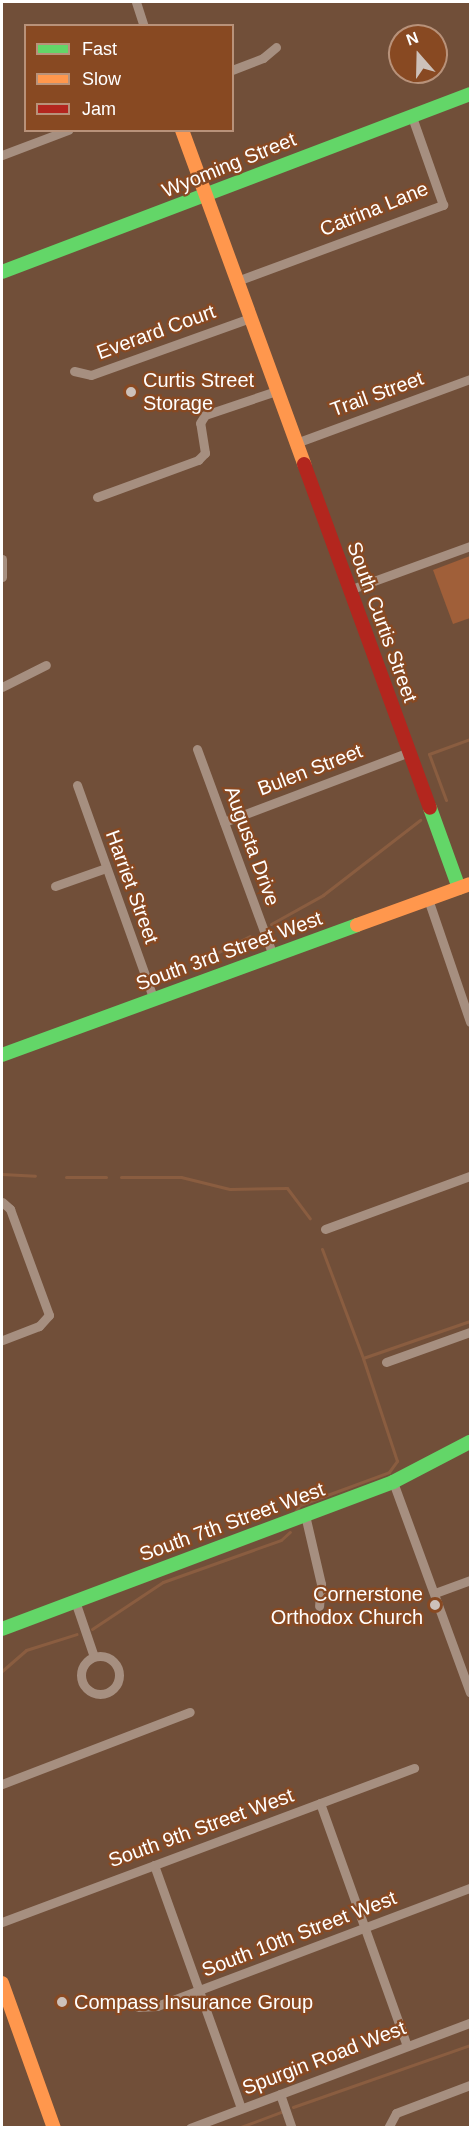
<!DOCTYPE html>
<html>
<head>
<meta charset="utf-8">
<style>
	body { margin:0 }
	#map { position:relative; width:472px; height:2129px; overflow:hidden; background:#714f39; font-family:Arial,sans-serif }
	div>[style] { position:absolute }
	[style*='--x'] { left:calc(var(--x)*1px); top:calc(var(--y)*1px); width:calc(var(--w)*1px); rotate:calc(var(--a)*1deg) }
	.green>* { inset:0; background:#a05f39 }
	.stream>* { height:3px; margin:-1.5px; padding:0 1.5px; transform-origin:1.5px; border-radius:1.5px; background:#8a5d40 }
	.street>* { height:9px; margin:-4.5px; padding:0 4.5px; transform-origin:4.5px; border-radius:4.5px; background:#a68f80 }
	.street>.ring { margin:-4.5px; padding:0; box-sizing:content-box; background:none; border:9px solid #a68f80; border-radius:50% }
	.fast>* { height:14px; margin:-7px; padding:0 7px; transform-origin:7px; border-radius:7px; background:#63d668 }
	.slow>* { height:14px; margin:-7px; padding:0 7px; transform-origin:7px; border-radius:7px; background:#ff974d }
	.jam>* { height:14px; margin:-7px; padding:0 7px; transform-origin:7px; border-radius:7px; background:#b3261e }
	.dots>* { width:16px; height:16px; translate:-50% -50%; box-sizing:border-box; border:3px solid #884922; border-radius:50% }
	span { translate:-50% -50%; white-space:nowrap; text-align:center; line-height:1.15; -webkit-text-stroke:4.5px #884922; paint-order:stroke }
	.street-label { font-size:20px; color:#fff }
	.poi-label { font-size:20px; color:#fff }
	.left { translate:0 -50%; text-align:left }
	.right { translate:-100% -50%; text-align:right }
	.frame { position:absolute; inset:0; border:3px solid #fff; pointer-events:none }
	.legend { position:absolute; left:24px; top:24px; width:210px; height:108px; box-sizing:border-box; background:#884922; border:2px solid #b8927a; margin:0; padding:8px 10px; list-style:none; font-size:18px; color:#fff }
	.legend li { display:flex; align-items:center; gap:12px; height:30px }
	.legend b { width:30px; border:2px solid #b8927a }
	.north { position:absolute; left:388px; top:24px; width:60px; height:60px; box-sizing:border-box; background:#884922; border:2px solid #b8927a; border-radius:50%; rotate:340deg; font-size:16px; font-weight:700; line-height:24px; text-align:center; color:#fff }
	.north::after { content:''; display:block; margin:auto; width:21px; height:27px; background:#cdc1ba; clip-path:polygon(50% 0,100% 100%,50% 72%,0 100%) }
</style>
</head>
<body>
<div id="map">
	<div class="green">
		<i style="clip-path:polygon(470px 556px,470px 618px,453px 624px,433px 570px)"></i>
	</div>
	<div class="stream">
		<i style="--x:446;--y:800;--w:49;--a:-110.3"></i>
		<i style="--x:429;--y:754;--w:44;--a:-20.1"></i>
		<i style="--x:271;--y:924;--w:60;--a:-29.1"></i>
		<i style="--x:323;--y:895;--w:123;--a:-37.7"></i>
		<i style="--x:207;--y:958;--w:48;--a:-27.1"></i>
		<i style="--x:2;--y:1174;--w:33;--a:3"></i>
		<i style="--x:66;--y:1177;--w:40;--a:0"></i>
		<i style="--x:121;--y:1177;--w:60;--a:0"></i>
		<i style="--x:181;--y:1177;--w:50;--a:13.8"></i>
		<i style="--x:230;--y:1189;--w:57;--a:-1"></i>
		<i style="--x:287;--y:1188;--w:38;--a:53"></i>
		<i style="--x:322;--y:1249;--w:116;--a:69.4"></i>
		<i style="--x:293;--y:1515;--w:12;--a:-55"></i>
		<i style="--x:300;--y:1505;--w:95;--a:-20.3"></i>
		<i style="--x:389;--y:1472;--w:14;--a:-54"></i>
		<i style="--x:397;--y:1461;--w:108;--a:-108.3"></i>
		<i style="--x:363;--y:1358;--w:113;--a:-19.1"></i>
		<i style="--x:92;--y:1629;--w:85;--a:-33.5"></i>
		<i style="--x:163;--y:1582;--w:125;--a:-19.6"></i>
		<i style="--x:281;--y:1540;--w:12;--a:-42"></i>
		<i style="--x:2;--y:1671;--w:32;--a:-41"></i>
		<i style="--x:26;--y:1650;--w:53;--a:-17.4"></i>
		<i style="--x:293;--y:2107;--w:188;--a:-19.3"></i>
		<i style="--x:238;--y:2128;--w:46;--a:-20.4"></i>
	</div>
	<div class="street">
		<i style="--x:136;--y:2;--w:25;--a:72"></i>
		<i style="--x:232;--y:70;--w:33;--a:-21"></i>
		<i style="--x:263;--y:58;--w:17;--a:-40"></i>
		<i style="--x:2;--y:155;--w:71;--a:-20.7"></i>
		<i style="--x:237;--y:281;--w:220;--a:-20.3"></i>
		<i style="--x:443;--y:205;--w:93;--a:-109.4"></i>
		<i style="--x:74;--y:371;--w:17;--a:13"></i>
		<i style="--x:91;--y:375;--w:169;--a:-19.7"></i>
		<i style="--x:296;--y:443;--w:185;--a:-20.2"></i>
		<i style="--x:97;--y:497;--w:108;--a:-20.1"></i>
		<i style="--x:198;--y:460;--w:10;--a:-45"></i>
		<i style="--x:205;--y:453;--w:30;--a:-99"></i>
		<i style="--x:200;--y:423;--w:9;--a:-58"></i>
		<i style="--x:205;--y:415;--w:75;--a:-18.7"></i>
		<i style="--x:2;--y:559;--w:18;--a:90"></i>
		<i style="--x:349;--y:590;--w:129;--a:-20"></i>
		<i style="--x:2;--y:687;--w:49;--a:-26.6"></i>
		<i style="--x:197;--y:749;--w:221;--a:69.8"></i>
		<i style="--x:77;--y:785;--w:228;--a:70.3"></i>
		<i style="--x:224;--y:822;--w:198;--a:-20.7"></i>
		<i style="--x:55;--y:886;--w:54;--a:-19.4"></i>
		<i style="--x:428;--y:899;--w:130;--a:71.1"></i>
		<i style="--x:2;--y:1202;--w:11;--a:41"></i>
		<i style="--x:10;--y:1209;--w:113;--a:69.8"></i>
		<i style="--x:49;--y:1315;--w:15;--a:132"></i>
		<i style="--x:39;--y:1326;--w:40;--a:159"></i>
		<i style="--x:325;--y:1229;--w:154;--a:-20.1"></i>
		<i style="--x:386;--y:1362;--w:89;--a:-19.7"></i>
		<i style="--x:393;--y:1482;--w:224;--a:69.9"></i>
		<i style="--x:305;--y:1515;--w:71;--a:76.9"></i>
		<i style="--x:321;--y:1584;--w:22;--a:95"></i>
		<i style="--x:435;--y:1593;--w:37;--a:-20"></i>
		<i style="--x:75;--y:1601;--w:56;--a:71.2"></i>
		<i class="ring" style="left:81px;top:1656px;width:29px;height:29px"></i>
		<i style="--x:2;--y:1784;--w:201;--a:-21"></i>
		<i style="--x:320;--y:1803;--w:258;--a:70.3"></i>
		<i style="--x:154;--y:1865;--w:258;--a:70.3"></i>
		<i style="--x:2;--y:1922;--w:440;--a:-20.5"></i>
		<i style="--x:138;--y:2007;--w:19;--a:-3"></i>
		<i style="--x:157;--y:2006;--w:335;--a:-20.7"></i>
		<i style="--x:280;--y:2094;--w:36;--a:71"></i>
		<i style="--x:190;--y:2128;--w:299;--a:-20.6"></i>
		<i style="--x:388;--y:2128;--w:17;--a:-62"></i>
		<i style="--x:396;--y:2113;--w:79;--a:-20.7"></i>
	</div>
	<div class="fast">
		<i style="--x:2;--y:272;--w:501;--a:-20.82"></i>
		<i style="--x:430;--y:808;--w:85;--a:70.1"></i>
		<i style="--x:2;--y:1055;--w:378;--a:-20.1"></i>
		<i style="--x:2;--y:1629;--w:418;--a:-20.6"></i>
		<i style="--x:393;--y:1482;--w:87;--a:-27.5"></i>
	</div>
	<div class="slow">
		<i style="--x:182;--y:130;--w:356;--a:69.9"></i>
		<i style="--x:357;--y:925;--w:120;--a:-19.9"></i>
		<i style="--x:2;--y:1983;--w:154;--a:70.3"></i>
	</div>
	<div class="jam">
		<i style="--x:304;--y:464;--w:366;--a:69.9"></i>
	</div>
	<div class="dots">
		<i style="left:131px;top:392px;background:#cdc1ba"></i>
		<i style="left:435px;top:1605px;background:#cdc1ba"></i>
		<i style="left:62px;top:2002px;background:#cdc1ba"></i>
	</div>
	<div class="street-label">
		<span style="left:229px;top:165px;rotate:-22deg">Wyoming Street</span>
		<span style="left:374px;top:209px;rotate:-22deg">Catrina Lane</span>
		<span style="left:156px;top:332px;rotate:-20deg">Everard Court</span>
		<span style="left:377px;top:394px;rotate:-20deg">Trail Street</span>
		<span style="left:382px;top:622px;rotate:70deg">South Curtis Street</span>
		<span style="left:310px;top:770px;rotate:-21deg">Bulen Street</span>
		<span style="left:252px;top:846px;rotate:70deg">Augusta Drive</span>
		<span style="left:132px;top:887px;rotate:70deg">Harriet Street</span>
		<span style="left:229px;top:951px;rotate:-20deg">South 3rd Street West</span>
		<span style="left:232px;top:1522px;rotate:-20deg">South 7th Street West</span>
		<span style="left:201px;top:1828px;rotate:-20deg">South 9th Street West</span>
		<span style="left:299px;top:1934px;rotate:-21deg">South 10th Street West</span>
		<span style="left:324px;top:2058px;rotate:-21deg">Spurgin Road West</span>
	</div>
	<div class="poi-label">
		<span class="left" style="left:143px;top:392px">Curtis Street<br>Storage</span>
		<span class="right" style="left:423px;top:1606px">Cornerstone<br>Orthodox Church</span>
		<span class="left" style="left:74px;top:2002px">Compass Insurance Group</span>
	</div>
	<div class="frame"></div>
	<ul class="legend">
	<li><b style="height:8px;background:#63d668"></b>Fast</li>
	<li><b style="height:8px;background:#ff974d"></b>Slow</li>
	<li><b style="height:8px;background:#b3261e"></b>Jam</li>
	</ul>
	<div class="north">N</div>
</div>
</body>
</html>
